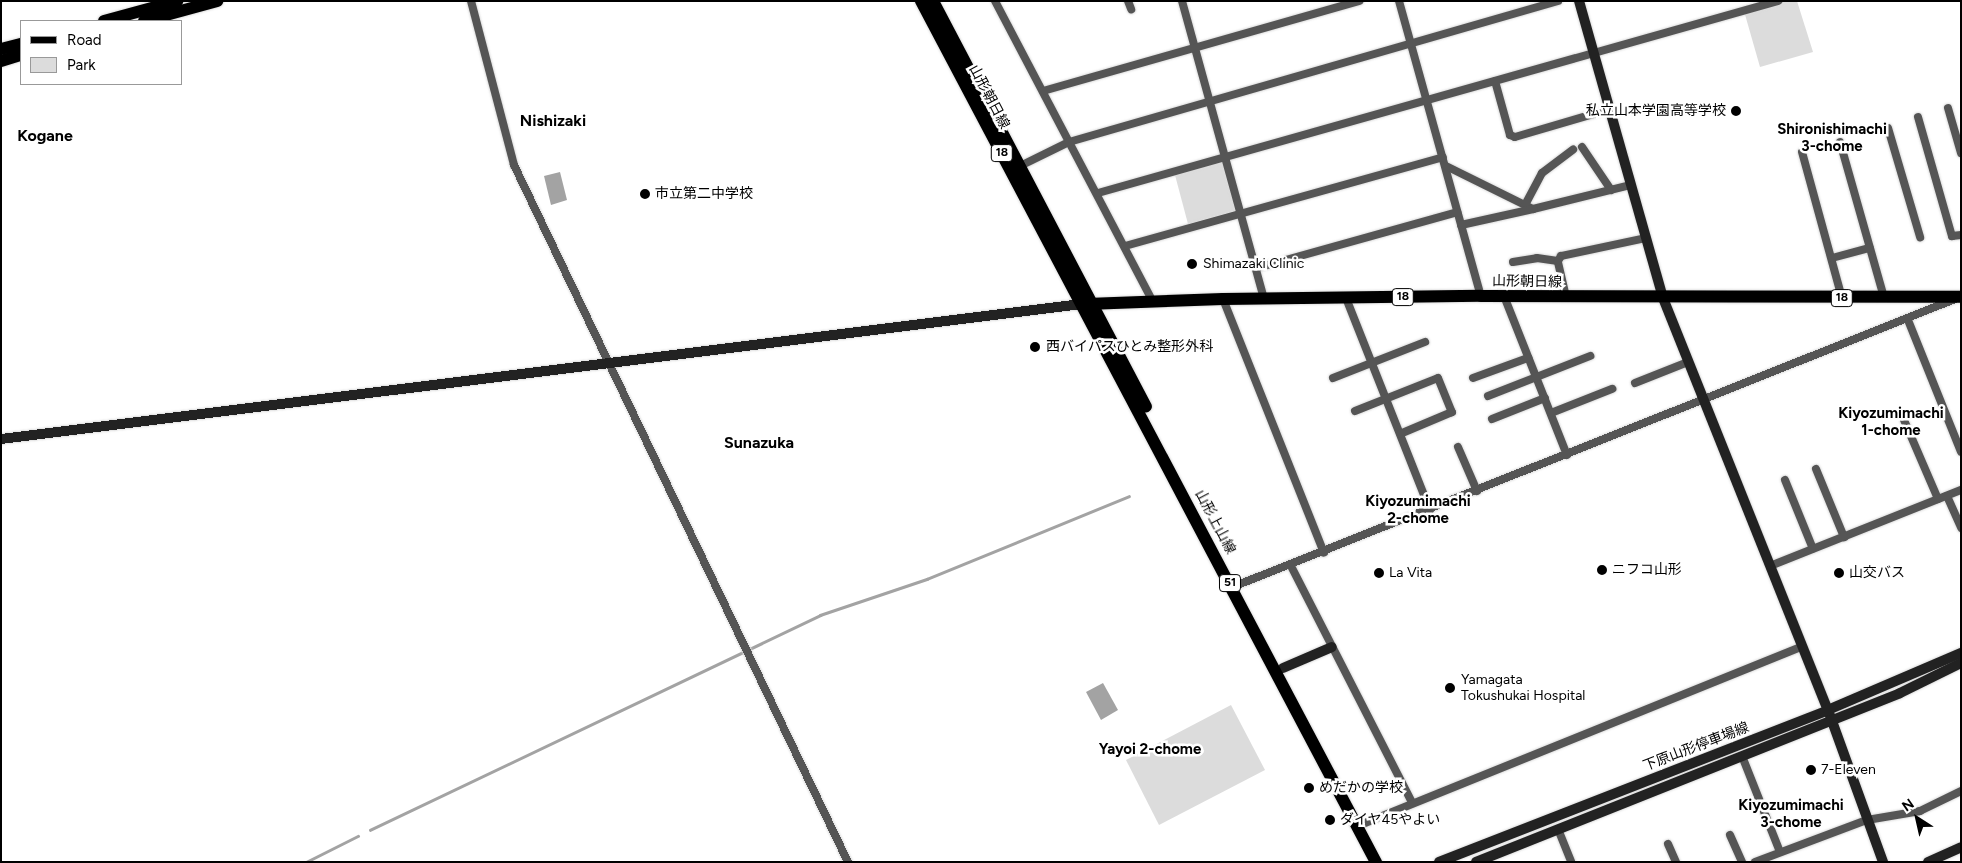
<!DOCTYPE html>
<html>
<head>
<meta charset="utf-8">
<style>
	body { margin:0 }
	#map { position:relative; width:1962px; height:863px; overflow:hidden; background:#fff; font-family:Figtree,"Noto Sans JP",sans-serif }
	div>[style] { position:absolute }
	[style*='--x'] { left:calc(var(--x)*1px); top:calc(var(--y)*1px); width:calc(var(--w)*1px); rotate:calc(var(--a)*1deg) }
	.green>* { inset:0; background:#dcdcdc }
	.water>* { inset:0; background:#a3a3a3 }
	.stream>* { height:2.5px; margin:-1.25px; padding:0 1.25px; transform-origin:1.25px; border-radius:1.25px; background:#a3a3a3 }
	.roads { filter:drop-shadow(0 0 1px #dbdbdb) drop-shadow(0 0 1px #dbdbdb) }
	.street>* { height:8px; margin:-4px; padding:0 4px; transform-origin:4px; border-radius:4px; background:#555 }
	.secondary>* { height:10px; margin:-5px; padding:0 5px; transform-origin:5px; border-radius:5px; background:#222 }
	.primary>* { height:12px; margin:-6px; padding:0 6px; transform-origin:6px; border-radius:6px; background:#000 }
	.dots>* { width:14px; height:14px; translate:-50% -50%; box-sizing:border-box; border:2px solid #fff; border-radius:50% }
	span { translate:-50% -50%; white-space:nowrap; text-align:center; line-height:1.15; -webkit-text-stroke:5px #fff; paint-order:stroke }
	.shield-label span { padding:1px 4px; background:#fff; border:1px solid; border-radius:4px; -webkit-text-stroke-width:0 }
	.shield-label { font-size:12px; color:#000; font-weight:700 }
	.street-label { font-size:14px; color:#000 }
	.poi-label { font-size:14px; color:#000 }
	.right { translate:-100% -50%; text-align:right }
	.left { translate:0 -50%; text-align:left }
	.neighbourhood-label { font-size:15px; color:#000; font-weight:700 }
	.quarter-label { font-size:16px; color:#000; font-weight:700 }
	.frame { position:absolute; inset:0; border:2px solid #000; pointer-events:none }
	.legend { position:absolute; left:20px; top:20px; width:162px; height:65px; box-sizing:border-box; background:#fff; border:1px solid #999; margin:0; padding:6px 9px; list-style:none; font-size:15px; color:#000 }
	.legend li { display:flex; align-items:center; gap:10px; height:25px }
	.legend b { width:25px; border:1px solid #999 }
	.north { position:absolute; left:1892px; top:793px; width:50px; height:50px; -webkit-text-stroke:4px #fff; paint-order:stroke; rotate:325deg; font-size:14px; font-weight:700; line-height:20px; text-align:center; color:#000 }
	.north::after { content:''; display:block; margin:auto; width:18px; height:22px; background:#000; clip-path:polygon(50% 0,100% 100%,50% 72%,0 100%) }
</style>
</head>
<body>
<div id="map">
	<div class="green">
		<i style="clip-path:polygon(1778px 1px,1797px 1px,1813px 52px,1760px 67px,1744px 11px)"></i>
		<i style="clip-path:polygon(1224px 161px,1238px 210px,1188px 224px,1175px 175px)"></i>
		<i style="clip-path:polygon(1231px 705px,1265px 770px,1159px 825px,1126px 760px)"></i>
	</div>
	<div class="water">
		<i style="clip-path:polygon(560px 172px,567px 200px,551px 205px,544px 176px)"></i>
		<i style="clip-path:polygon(1103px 683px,1118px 710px,1101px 720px,1086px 692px)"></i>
	</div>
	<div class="stream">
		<i style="--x:370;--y:830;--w:499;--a:-25.5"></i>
		<i style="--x:820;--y:615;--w:113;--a:-18.6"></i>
		<i style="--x:927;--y:579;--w:218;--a:-22.3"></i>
		<i style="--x:306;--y:862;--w:58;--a:-26.6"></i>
	</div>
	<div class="roads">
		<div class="street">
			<i style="--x:471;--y:1;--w:170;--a:75.3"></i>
			<i style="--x:514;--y:165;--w:773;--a:64.4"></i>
			<i style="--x:995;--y:1;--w:338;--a:62.3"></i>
			<i style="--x:1128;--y:1;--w:9;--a:69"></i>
			<i style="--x:1182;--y:1;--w:308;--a:74.6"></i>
			<i style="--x:1399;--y:1;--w:306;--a:74.5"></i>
			<i style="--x:1495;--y:81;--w:56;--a:74.5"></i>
			<i style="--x:1510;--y:135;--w:5;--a:22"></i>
			<i style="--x:1515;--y:137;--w:99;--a:-16.4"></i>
			<i style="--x:1043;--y:91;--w:329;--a:-15.9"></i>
			<i style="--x:1948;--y:108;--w:47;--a:73.9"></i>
			<i style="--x:1918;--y:117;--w:124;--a:74.1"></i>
			<i style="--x:1952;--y:236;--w:9;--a:-6"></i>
			<i style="--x:1888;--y:128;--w:114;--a:73.6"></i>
			<i style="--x:1840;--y:142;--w:162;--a:74.2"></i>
			<i style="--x:1582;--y:147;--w:52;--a:56"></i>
			<i style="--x:1802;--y:152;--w:151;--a:74.7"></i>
			<i style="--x:1446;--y:166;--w:97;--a:26.3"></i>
			<i style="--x:1533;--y:209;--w:101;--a:-13.8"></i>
			<i style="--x:1018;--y:167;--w:57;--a:-26.1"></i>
			<i style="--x:1069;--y:142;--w:509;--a:-16.08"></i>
			<i style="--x:1098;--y:193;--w:707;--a:-15.77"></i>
			<i style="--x:1525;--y:205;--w:36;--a:-62"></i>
			<i style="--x:1542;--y:173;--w:39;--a:-37"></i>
			<i style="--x:1461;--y:225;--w:74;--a:-12.5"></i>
			<i style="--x:1125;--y:246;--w:330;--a:-15.6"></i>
			<i style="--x:1832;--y:258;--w:39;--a:-15"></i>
			<i style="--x:1513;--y:262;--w:24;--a:-9"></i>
			<i style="--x:1537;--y:258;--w:21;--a:8"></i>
			<i style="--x:1257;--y:268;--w:208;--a:-15.6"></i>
			<i style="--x:1504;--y:296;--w:171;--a:68.4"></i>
			<i style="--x:1566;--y:297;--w:37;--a:-103"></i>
			<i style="--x:1558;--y:261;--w:6;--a:-59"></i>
			<i style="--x:1561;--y:256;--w:87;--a:-12"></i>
			<i style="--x:1346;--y:298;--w:228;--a:68.4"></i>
			<i style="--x:1223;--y:299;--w:273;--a:68.3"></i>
			<i style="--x:1908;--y:320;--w:142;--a:68.1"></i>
			<i style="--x:1333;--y:378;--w:99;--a:-21.4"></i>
			<i style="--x:1473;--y:378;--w:59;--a:-20"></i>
			<i style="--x:1635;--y:383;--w:57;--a:-21.6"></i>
			<i style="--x:1488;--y:396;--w:110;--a:-21.4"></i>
			<i style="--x:1355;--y:411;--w:89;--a:-21.7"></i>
			<i style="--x:1438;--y:378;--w:37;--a:68"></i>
			<i style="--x:1452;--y:412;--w:56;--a:157.1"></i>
			<i style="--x:1551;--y:413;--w:66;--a:-21.5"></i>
			<i style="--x:1492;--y:419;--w:57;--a:-21.6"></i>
			<i style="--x:1904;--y:420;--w:86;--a:66.7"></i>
			<i style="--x:1458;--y:447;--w:48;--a:66.6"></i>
			<i style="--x:1816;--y:469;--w:74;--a:67.6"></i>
			<i style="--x:1785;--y:480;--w:74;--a:67.9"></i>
			<i style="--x:1947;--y:496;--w:35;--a:66"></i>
			<i style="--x:1291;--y:566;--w:265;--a:62.9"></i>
			<i style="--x:1770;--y:566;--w:206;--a:-21.7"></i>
			<i style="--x:1240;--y:584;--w:770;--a:-21.73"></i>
			<i style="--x:1742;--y:756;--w:103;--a:68.4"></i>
			<i style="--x:1365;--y:823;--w:472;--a:-22"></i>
			<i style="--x:1558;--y:829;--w:35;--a:68"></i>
			<i style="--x:1730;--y:835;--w:30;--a:66"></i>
			<i style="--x:1668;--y:844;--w:20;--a:66"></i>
			<i style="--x:1755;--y:862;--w:120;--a:-20.6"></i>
			<i style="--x:1867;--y:820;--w:54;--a:-9.6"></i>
			<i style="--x:1920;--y:811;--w:46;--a:-26"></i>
		</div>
		<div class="secondary">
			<i style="--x:1579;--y:1;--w:309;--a:74.2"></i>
			<i style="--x:1663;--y:298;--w:444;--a:68.2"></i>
			<i style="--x:1828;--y:710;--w:162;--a:70.1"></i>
			<i style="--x:1;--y:439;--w:1089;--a:-7.12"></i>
			<i style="--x:1283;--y:668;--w:53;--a:-23.2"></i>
			<i style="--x:1439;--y:862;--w:418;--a:-21.3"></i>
			<i style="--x:1828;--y:710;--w:145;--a:-23.2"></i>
			<i style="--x:1476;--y:862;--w:456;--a:-21.7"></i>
			<i style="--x:1900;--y:693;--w:68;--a:-26.2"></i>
			<i style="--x:1928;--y:862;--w:36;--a:-24"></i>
		</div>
		<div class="primary">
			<i style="--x:921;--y:1;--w:974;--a:62.15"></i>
			<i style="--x:933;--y:1;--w:458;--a:62.3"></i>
			<i style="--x:104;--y:21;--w:76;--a:-15.3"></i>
			<i style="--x:144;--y:21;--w:76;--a:-15.3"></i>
			<i style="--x:1;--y:49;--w:21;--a:-14"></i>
			<i style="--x:1;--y:61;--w:21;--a:-17"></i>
			<i style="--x:1087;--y:304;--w:136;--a:-2.1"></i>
			<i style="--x:1223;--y:299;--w:258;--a:-0.7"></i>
			<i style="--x:1481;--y:296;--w:480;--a:0.1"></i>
		</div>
	</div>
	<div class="dots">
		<i style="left:1736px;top:111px;background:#000"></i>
		<i style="left:645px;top:194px;background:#000"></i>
		<i style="left:1192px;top:264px;background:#000"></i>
		<i style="left:1035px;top:347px;background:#000"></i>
		<i style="left:1602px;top:570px;background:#000"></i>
		<i style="left:1379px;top:573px;background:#000"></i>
		<i style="left:1839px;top:573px;background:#000"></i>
		<i style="left:1450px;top:688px;background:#000"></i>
		<i style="left:1811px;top:770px;background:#000"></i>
		<i style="left:1309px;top:788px;background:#000"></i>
		<i style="left:1330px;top:820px;background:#000"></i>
	</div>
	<div class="shield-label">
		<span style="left:1002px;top:153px">18</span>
		<span style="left:1403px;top:297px">18</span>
		<span style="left:1842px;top:298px">18</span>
		<span style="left:1230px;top:583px">51</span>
	</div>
	<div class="street-label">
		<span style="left:989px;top:97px;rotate:62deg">山形朝日線</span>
		<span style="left:1527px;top:282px;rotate:1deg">山形朝日線</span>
		<span style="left:1215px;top:522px;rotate:62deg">山形上山線</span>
		<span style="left:1696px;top:747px;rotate:-21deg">下原山形停車場線</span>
	</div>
	<div class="poi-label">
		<span class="right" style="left:1726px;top:111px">私立山本学園高等学校</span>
		<span class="left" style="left:655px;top:194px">市立第二中学校</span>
		<span class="left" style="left:1203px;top:264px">Shimazaki Clinic</span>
		<span class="left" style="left:1046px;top:347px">西バイパスひとみ整形外科</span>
		<span class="left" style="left:1612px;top:570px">ニフコ山形</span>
		<span class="left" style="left:1389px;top:573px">La Vita</span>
		<span class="left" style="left:1849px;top:573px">山交バス</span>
		<span class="left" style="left:1461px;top:688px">Yamagata<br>Tokushukai Hospital</span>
		<span class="left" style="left:1821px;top:770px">7-Eleven</span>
		<span class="left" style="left:1319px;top:788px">めだかの学校</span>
		<span class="left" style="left:1340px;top:820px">ダイヤ45やよい</span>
	</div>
	<div class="neighbourhood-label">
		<span style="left:1832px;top:138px">Shironishimachi<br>3-chome</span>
		<span style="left:1891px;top:422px">Kiyozumimachi<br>1-chome</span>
		<span style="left:1418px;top:510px">Kiyozumimachi<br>2-chome</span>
		<span style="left:1150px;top:750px">Yayoi 2-chome</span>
		<span style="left:1791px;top:814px">Kiyozumimachi<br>3-chome</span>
	</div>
	<div class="quarter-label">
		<span style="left:553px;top:121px">Nishizaki</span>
		<span style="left:45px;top:136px">Kogane</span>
		<span style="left:759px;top:443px">Sunazuka</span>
	</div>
	<div class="frame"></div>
	<ul class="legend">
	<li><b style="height:6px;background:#000"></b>Road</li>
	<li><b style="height:14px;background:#dcdcdc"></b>Park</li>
	</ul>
	<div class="north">N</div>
</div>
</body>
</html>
